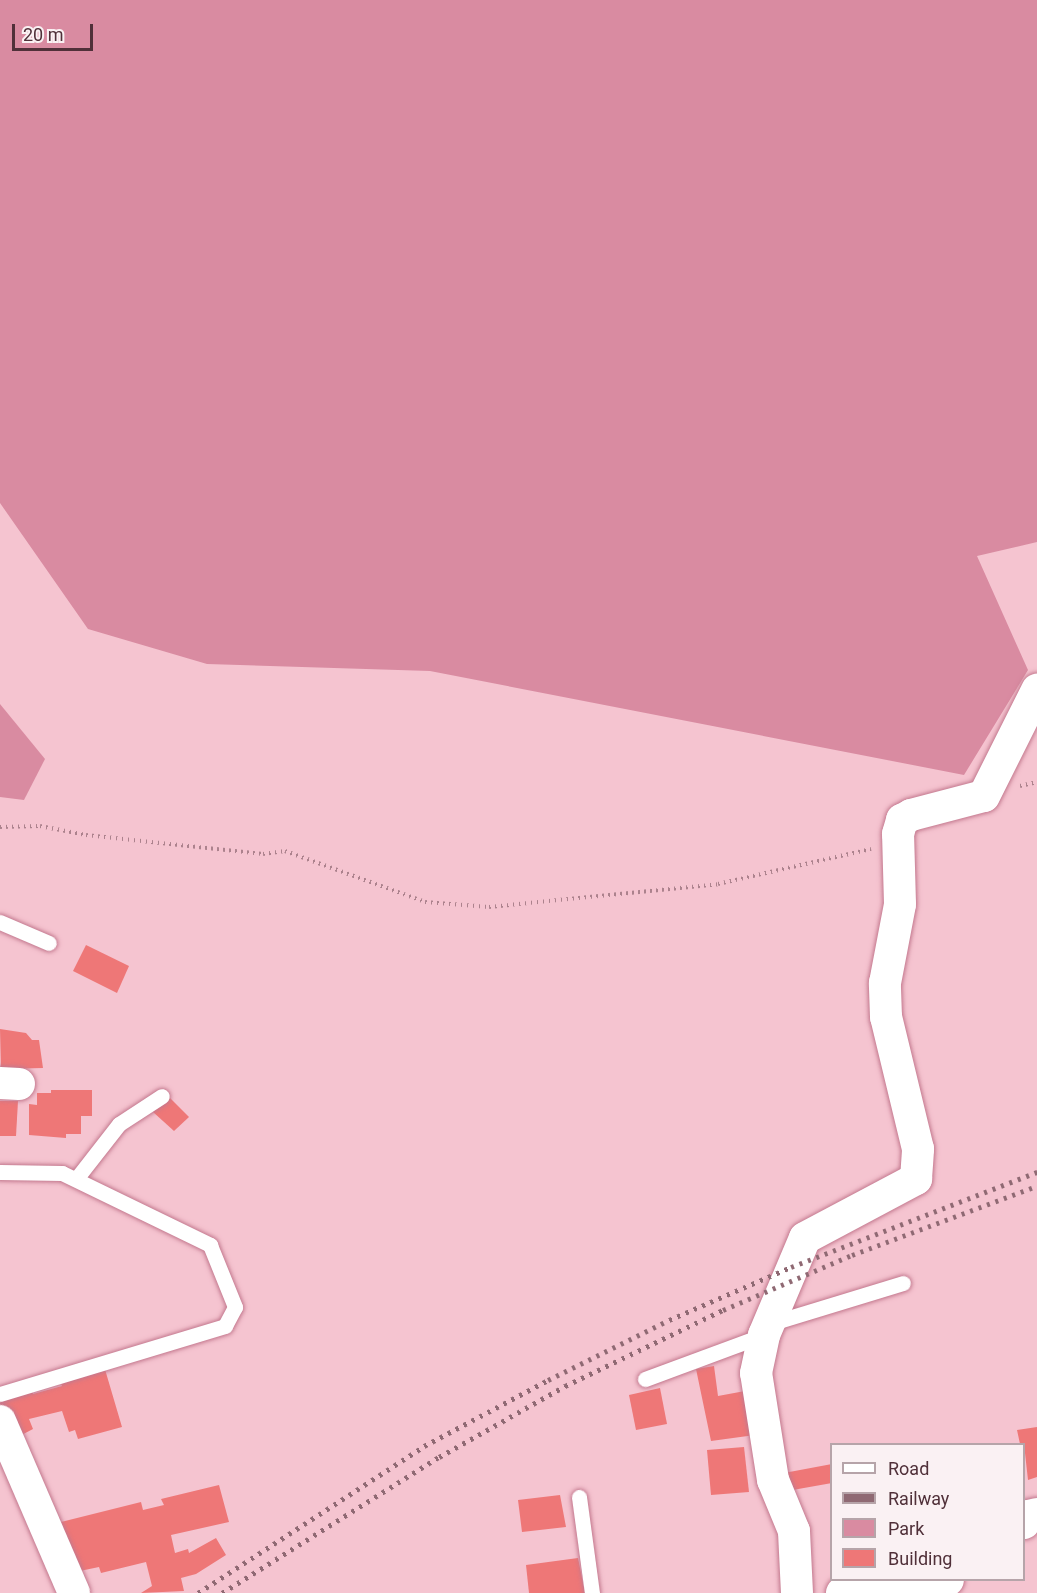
<!DOCTYPE html>
<html>
<head>
<meta charset="utf-8">
<style>
	body { margin:0 }
	#map { position:relative; width:1037px; height:1593px; overflow:hidden; background:#f5c4d0; font-family:Roboto,sans-serif }
	div>[style] { position:absolute }
	[style*='--x'] { left:calc(var(--x)*1px); top:calc(var(--y)*1px); width:calc(var(--w)*1px); rotate:calc(var(--a)*1deg) }
	.green>* { inset:0; background:#d98ba1 }
	.building>* { inset:0; background:#e77 }
	.path>* { height:4px; margin-top:-2px; transform-origin:0; background:repeating-linear-gradient(90deg,#ac828d 0 1.5px,transparent 0 6px) }
	.roads { filter:drop-shadow(0 0 2px #c3788e) drop-shadow(0 0 2px #c3788e) }
	.lane>* { height:15px; margin:-7.5px; padding:0 7.5px; transform-origin:7.5px; border-radius:7.5px; background:#fff }
	.street>* { height:32px; margin:-16px; padding:0 16px; transform-origin:16px; border-radius:16px; background:#fff }
	.rail>* { height:4.5px; margin-top:-2.25px; transform-origin:0; background:repeating-linear-gradient(90deg,#8f6973 0 3px,transparent 0 9px) }
	span { translate:-50% -50%; white-space:nowrap; text-align:center; line-height:1.15; -webkit-text-stroke:6px #faf1f3; paint-order:stroke }
	.legend { position:absolute; left:830px; top:1443px; width:195px; height:138px; box-sizing:border-box; background:#faf1f3; border:2px solid #b6a4a9; margin:0; padding:8px 10px; list-style:none; font-size:18px; color:#503039 }
	.legend li { display:flex; align-items:center; gap:12px; height:30px }
	.legend b { width:30px; border:2px solid #b6a4a9 }
	.scale { position:absolute; left:12px; top:24px; width:81px; height:27px; box-sizing:border-box; border:3px solid #503039; border-top:0; padding-left:8px; font-size:18px; line-height:21px; white-space:nowrap; color:#503039; -webkit-text-stroke:4px #faf1f3; paint-order:stroke }
</style>
</head>
<body>
<div id="map">
	<div class="green">
		<i style="clip-path:polygon(0 0,1037px 0,1037px 542px,977px 556px,1028px 670px,964px 775px,430px 671px,207px 664px,88px 629px,0 503px)"></i>
		<i style="clip-path:polygon(0 704px,45px 759px,24px 800px,0 797px)"></i>
	</div>
	<div class="building">
		<i style="clip-path:polygon(86px 945px,129px 966px,117px 993px,73px 971px)"></i>
		<i style="clip-path:polygon(0 1029px,26px 1033px,32px 1040px,39px 1040px,43px 1068px,1px 1069px)"></i>
		<i style="clip-path:polygon(51px 1090px,92px 1090px,92px 1116px,81px 1116px,81px 1134px,66px 1134px,66px 1138px,29px 1135px,29px 1104px,37px 1105px,37px 1093px,51px 1093px)"></i>
		<i style="clip-path:polygon(168px 1096px,189px 1117px,174px 1131px,153px 1112px)"></i>
		<i style="clip-path:polygon(0 1101px,18px 1101px,16px 1136px,0 1136px)"></i>
		<i style="clip-path:polygon(104px 1366px,122px 1427px,78px 1439px,75px 1430px,69px 1432px,62px 1411px,29px 1419px,33px 1429px,12px 1440px,0 1416px,0 1400px,31px 1387px,33px 1394px,62px 1386px,59px 1379px)"></i>
		<i style="clip-path:polygon(714px 1366px,718px 1396px,745px 1391px,755px 1435px,711px 1441px,696px 1369px)"></i>
		<i style="clip-path:polygon(660px 1388px,667px 1424px,636px 1430px,629px 1395px)"></i>
		<i style="clip-path:polygon(1037px 1427px,1037px 1477px,1028px 1480px,1024px 1444px,1020px 1444px,1017px 1430px)"></i>
		<i style="clip-path:polygon(744px 1447px,749px 1492px,711px 1495px,707px 1450px)"></i>
		<i style="clip-path:polygon(832px 1464px,832px 1483px,787px 1491px,784px 1473px)"></i>
		<i style="clip-path:polygon(219px 1485px,229px 1522px,171px 1535px,175px 1553px,188px 1549px,189px 1553px,216px 1538px,226px 1555px,196px 1574px,181px 1578px,184px 1591px,141px 1593px,152px 1586px,146px 1562px,101px 1573px,99px 1567px,75px 1572px,61px 1522px,141px 1502px,143px 1510px,164px 1505px,161px 1499px)"></i>
		<i style="clip-path:polygon(560px 1495px,566px 1527px,522px 1532px,518px 1500px)"></i>
		<i style="clip-path:polygon(578px 1558px,585px 1593px,529px 1593px,526px 1565px)"></i>
	</div>
	<div class="path">
		<i style="--x:1020;--y:786;--w:17;--a:-13"></i>
		<i style="--x:0;--y:827;--w:40;--a:-1.4"></i>
		<i style="--x:40;--y:826;--w:47;--a:11.1"></i>
		<i style="--x:86;--y:835;--w:178;--a:6.1"></i>
		<i style="--x:263;--y:854;--w:22;--a:-8"></i>
		<i style="--x:285;--y:851;--w:149;--a:20"></i>
		<i style="--x:425;--y:902;--w:64;--a:4.5"></i>
		<i style="--x:489;--y:907;--w:230;--a:-5.7"></i>
		<i style="--x:718;--y:884;--w:157;--a:-12.9"></i>
	</div>
	<div class="roads">
		<div class="lane">
			<i style="--x:0;--y:922;--w:53;--a:23.2"></i>
			<i style="--x:0;--y:1172;--w:62;--a:0.9"></i>
			<i style="--x:62;--y:1173;--w:165;--a:25.9"></i>
			<i style="--x:210;--y:1245;--w:67;--a:68"></i>
			<i style="--x:235;--y:1307;--w:21;--a:118"></i>
			<i style="--x:225;--y:1326;--w:235;--a:163.2"></i>
			<i style="--x:76;--y:1179;--w:70;--a:-52"></i>
			<i style="--x:119;--y:1124;--w:51;--a:-33.1"></i>
			<i style="--x:769;--y:1324;--w:140;--a:-17"></i>
			<i style="--x:645;--y:1379;--w:127;--a:-20.3"></i>
			<i style="--x:579;--y:1497;--w:97;--a:82.3"></i>
		</div>
		<div class="street">
			<i style="--x:0;--y:1083;--w:19;--a:3"></i>
			<i style="--x:0;--y:1421;--w:187;--a:66.7"></i>
			<i style="--x:1024;--y:1523;--w:8;--a:-60"></i>
			<i style="--x:1028;--y:1516;--w:9;--a:-13"></i>
			<i style="--x:797;--y:1593;--w:62;--a:-92.8"></i>
			<i style="--x:794;--y:1531;--w:55;--a:-112.4"></i>
			<i style="--x:773;--y:1480;--w:108;--a:-99"></i>
			<i style="--x:756;--y:1373;--w:39;--a:-78"></i>
			<i style="--x:764;--y:1335;--w:105;--a:-67.1"></i>
			<i style="--x:805;--y:1238;--w:126;--a:-28"></i>
			<i style="--x:916;--y:1179;--w:30;--a:-86"></i>
			<i style="--x:918;--y:1149;--w:136;--a:-103.6"></i>
			<i style="--x:886;--y:1017;--w:34;--a:-92"></i>
			<i style="--x:885;--y:983;--w:80;--a:-79.2"></i>
			<i style="--x:900;--y:904;--w:70;--a:-91.6"></i>
			<i style="--x:898;--y:834;--w:15;--a:-74"></i>
			<i style="--x:902;--y:820;--w:10;--a:-29"></i>
			<i style="--x:911;--y:815;--w:75;--a:-14.6"></i>
			<i style="--x:984;--y:796;--w:119;--a:-63.4"></i>
			<i style="--x:842;--y:1593;--w:28;--a:-18"></i>
			<i style="--x:869;--y:1584;--w:79;--a:-2.9"></i>
		</div>
	</div>
	<div class="rail">
		<i style="--x:198;--y:1593;--w:270;--a:-33"></i>
		<i style="--x:424;--y:1446;--w:140;--a:-28"></i>
		<i style="--x:548;--y:1380;--w:135;--a:-26.4"></i>
		<i style="--x:669;--y:1320;--w:133;--a:-23.5"></i>
		<i style="--x:791;--y:1267;--w:264;--a:-21.1"></i>
		<i style="--x:222;--y:1593;--w:256;--a:-32.1"></i>
		<i style="--x:439;--y:1457;--w:145;--a:-29.4"></i>
		<i style="--x:565;--y:1386;--w:175;--a:-25.7"></i>
		<i style="--x:723;--y:1310;--w:140;--a:-23.1"></i>
		<i style="--x:852;--y:1255;--w:197;--a:-20.5"></i>
	</div>
	<ul class="legend">
	<li><b style="height:8px;background:#fff"></b>Road</li>
	<li><b style="height:8px;background:#8f6973"></b>Railway</li>
	<li><b style="height:16px;background:#d98ba1"></b>Park</li>
	<li><b style="height:16px;background:#e77"></b>Building</li>
	</ul>
	<div class="scale">20 m</div>
</div>
</body>
</html>
